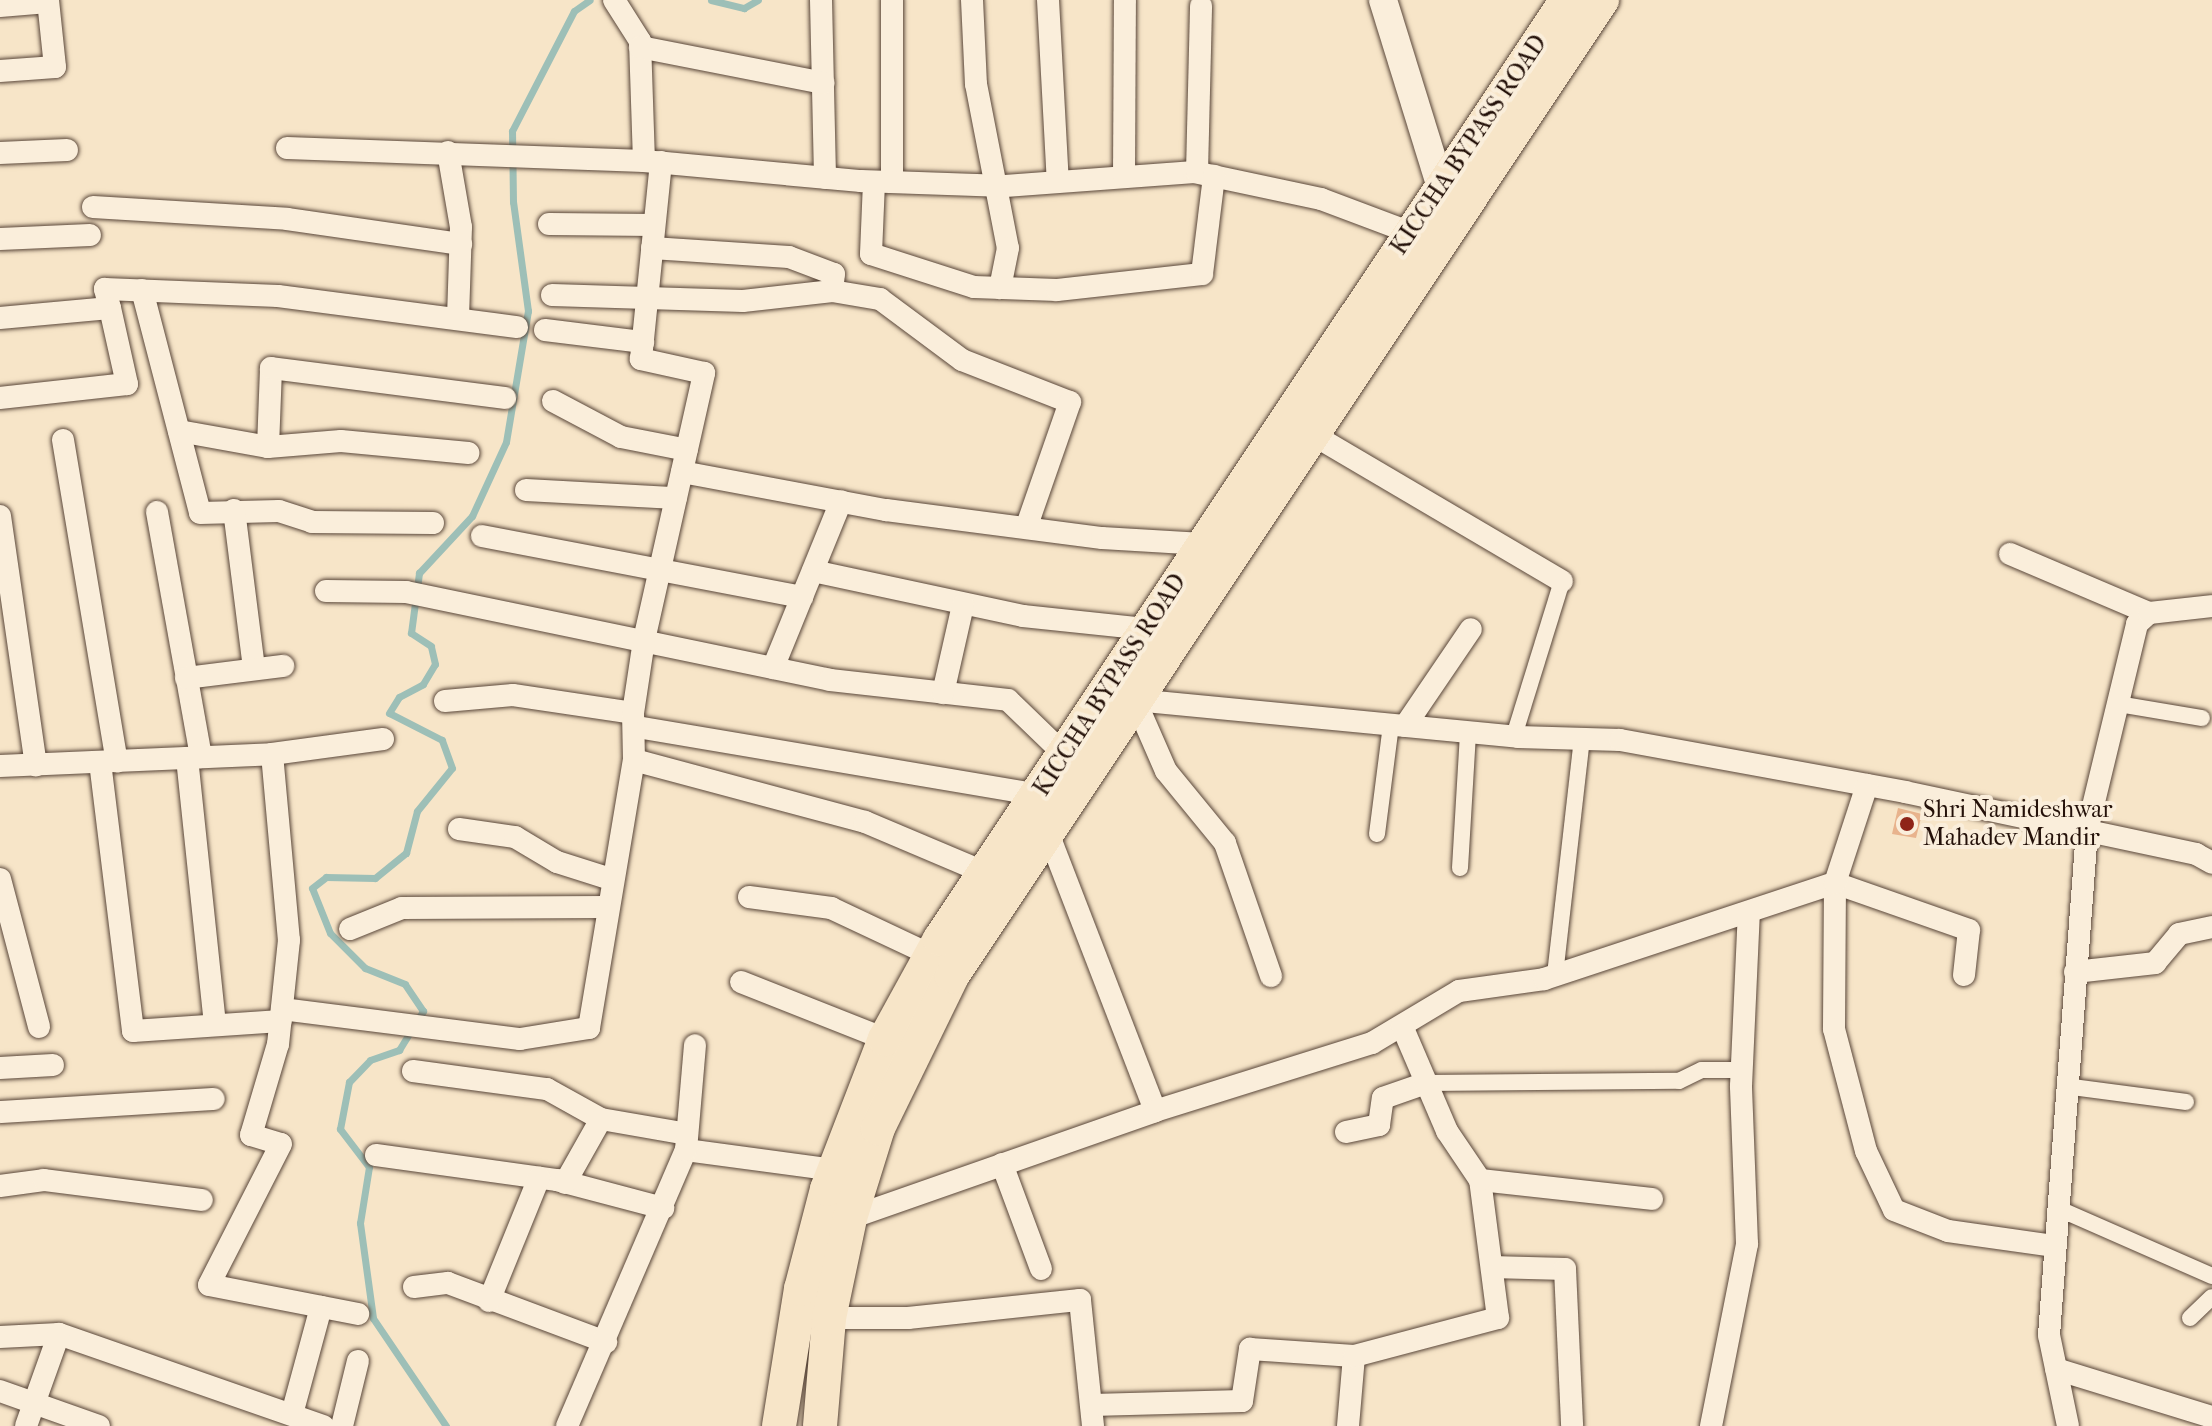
<!DOCTYPE html>
<html>
<head>
<meta charset="utf-8">
<style>
	body { margin:0 }
	#map { position:relative; width:2212px; height:1426px; overflow:hidden; background:#f7e5c8; font-family:"IM FELL French Canon",serif }
	div>[style] { position:absolute }
	[style*='--x'] { left:calc(var(--x)*1px); top:calc(var(--y)*1px); width:calc(var(--w)*1px); rotate:calc(var(--a)*1deg) }
	.stream>* { height:7px; margin:-3.5px; padding:0 3.5px; transform-origin:3.5px; border-radius:3.5px; background:#9dbfb7 }
	.building>* { inset:0; background:#e8b38d }
	.roads { filter:drop-shadow(0 0 2px #594639) drop-shadow(0 0 2px #594639) }
	.pedestrian>* { height:16px; margin:-8px; padding:0 8px; transform-origin:8px; border-radius:8px; background:#faeedb }
	.minor>* { height:22px; margin:-11px; padding:0 11px; transform-origin:11px; border-radius:11px; background:#faeedb }
	.tertiary>* { height:28px; margin:-14px; padding:0 14px; transform-origin:14px; border-radius:14px; background:#faeedb }
	.primary>* { height:34px; margin:-17px; padding:0 17px; transform-origin:17px; border-radius:17px; background:#f7e5c8 }
	.dots>* { width:22px; height:22px; translate:-50% -50%; box-sizing:border-box; border:4px solid #faeedb; border-radius:50% }
	span { translate:-50% -50%; white-space:nowrap; text-align:center; line-height:1.15; -webkit-text-stroke:8px #faeedb; paint-order:stroke }
	.street-label { font-size:24px; color:#241109 }
	.poi-label { font-size:24px; color:#241109 }
	.left { translate:0 -50%; text-align:left }
</style>
</head>
<body>
<div id="map">
	<div class="stream">
		<i style="--x:711;--y:0;--w:34;--a:14"></i>
		<i style="--x:744;--y:8;--w:16;--a:-30"></i>
		<i style="--x:446;--y:1426;--w:130;--a:-124.1"></i>
		<i style="--x:373;--y:1318;--w:96;--a:-97.8"></i>
		<i style="--x:360;--y:1223;--w:57;--a:-80.9"></i>
		<i style="--x:369;--y:1167;--w:48;--a:-127.3"></i>
		<i style="--x:340;--y:1129;--w:48;--a:-79.2"></i>
		<i style="--x:349;--y:1082;--w:30;--a:-46"></i>
		<i style="--x:370;--y:1060;--w:31;--a:-19"></i>
		<i style="--x:399;--y:1050;--w:46;--a:-58.4"></i>
		<i style="--x:423;--y:1011;--w:32;--a:-124"></i>
		<i style="--x:405;--y:984;--w:43;--a:-158.2"></i>
		<i style="--x:365;--y:968;--w:49;--a:-135"></i>
		<i style="--x:330;--y:933;--w:48;--a:-111.8"></i>
		<i style="--x:312;--y:888;--w:18;--a:-38"></i>
		<i style="--x:326;--y:877;--w:49;--a:1.2"></i>
		<i style="--x:375;--y:878;--w:40;--a:-39"></i>
		<i style="--x:406;--y:853;--w:43;--a:-75.3"></i>
		<i style="--x:417;--y:811;--w:55;--a:-50.9"></i>
		<i style="--x:452;--y:768;--w:30;--a:-110"></i>
		<i style="--x:442;--y:740;--w:59;--a:-153"></i>
		<i style="--x:389;--y:713;--w:19;--a:-58"></i>
		<i style="--x:399;--y:697;--w:27;--a:-28"></i>
		<i style="--x:423;--y:684;--w:23;--a:-59"></i>
		<i style="--x:435;--y:664;--w:18;--a:-103"></i>
		<i style="--x:431;--y:646;--w:24;--a:-147"></i>
		<i style="--x:411;--y:633;--w:61;--a:-82.4"></i>
		<i style="--x:419;--y:573;--w:78;--a:-47.1"></i>
		<i style="--x:472;--y:516;--w:81;--a:-65.3"></i>
		<i style="--x:506;--y:442;--w:133;--a:-80.5"></i>
		<i style="--x:528;--y:311;--w:110;--a:-97.8"></i>
		<i style="--x:513;--y:202;--w:71;--a:-90.8"></i>
		<i style="--x:512;--y:131;--w:135;--a:-62.7"></i>
		<i style="--x:574;--y:11;--w:19;--a:-35"></i>
	</div>
	<div class="building">
		<i style="clip-path:polygon(1898px 808px,1922px 814px,1916px 838px,1892px 834px)"></i>
	</div>
	<div class="roads">
		<div class="pedestrian">
			<i style="--x:2118;--y:704;--w:85;--a:9.5"></i>
			<i style="--x:1514;--y:736;--w:162;--a:-72.8"></i>
			<i style="--x:1377;--y:834;--w:110;--a:-82.7"></i>
			<i style="--x:1460;--y:868;--w:136;--a:-86.6"></i>
			<i style="--x:1555;--y:975;--w:238;--a:-83.5"></i>
			<i style="--x:1426;--y:1083;--w:253;--a:-0.5"></i>
			<i style="--x:1679;--y:1081;--w:25;--a:-26"></i>
			<i style="--x:1702;--y:1070;--w:40;--a:0"></i>
			<i style="--x:2065;--y:1086;--w:122;--a:7.5"></i>
			<i style="--x:2057;--y:1208;--w:169;--a:23.7"></i>
			<i style="--x:2190;--y:1318;--w:30;--a:-44"></i>
		</div>
		<div class="minor">
			<i style="--x:614;--y:0;--w:49;--a:57.6"></i>
			<i style="--x:640;--y:41;--w:120;--a:88.1"></i>
			<i style="--x:821;--y:0;--w:178;--a:88.7"></i>
			<i style="--x:892;--y:0;--w:182;--a:90"></i>
			<i style="--x:972;--y:0;--w:84;--a:87.3"></i>
			<i style="--x:976;--y:84;--w:167;--a:79"></i>
			<i style="--x:1008;--y:248;--w:41;--a:101.3"></i>
			<i style="--x:1048;--y:0;--w:182;--a:86.9"></i>
			<i style="--x:0;--y:6;--w:48;--a:-4.8"></i>
			<i style="--x:640;--y:47;--w:187;--a:11.1"></i>
			<i style="--x:0;--y:71;--w:55;--a:-4.2"></i>
			<i style="--x:55;--y:67;--w:67;--a:-96"></i>
			<i style="--x:287;--y:148;--w:357;--a:2.1"></i>
			<i style="--x:644;--y:161;--w:218;--a:5.3"></i>
			<i style="--x:861;--y:181;--w:144;--a:2"></i>
			<i style="--x:1005;--y:186;--w:190;--a:-4.2"></i>
			<i style="--x:1194;--y:172;--w:130;--a:12"></i>
			<i style="--x:1321;--y:199;--w:108;--a:20.6"></i>
			<i style="--x:448;--y:152;--w:76;--a:80.2"></i>
			<i style="--x:461;--y:227;--w:91;--a:91.9"></i>
			<i style="--x:0;--y:153;--w:67;--a:-2.6"></i>
			<i style="--x:1197;--y:172;--w:166;--a:-88.6"></i>
			<i style="--x:1124;--y:177;--w:177;--a:-89.7"></i>
			<i style="--x:874;--y:182;--w:72;--a:92.4"></i>
			<i style="--x:871;--y:254;--w:108;--a:17.8"></i>
			<i style="--x:974;--y:287;--w:83;--a:2.1"></i>
			<i style="--x:1057;--y:290;--w:146;--a:-6.3"></i>
			<i style="--x:1202;--y:274;--w:99;--a:-83"></i>
			<i style="--x:93;--y:207;--w:194;--a:3.5"></i>
			<i style="--x:287;--y:219;--w:176;--a:8.2"></i>
			<i style="--x:549;--y:224;--w:105;--a:0.5"></i>
			<i style="--x:0;--y:239;--w:90;--a:-2.5"></i>
			<i style="--x:652;--y:248;--w:137;--a:3.8"></i>
			<i style="--x:789;--y:257;--w:48;--a:20.7"></i>
			<i style="--x:834;--y:274;--w:17;--a:97"></i>
			<i style="--x:142;--y:290;--w:230;--a:75.4"></i>
			<i style="--x:200;--y:513;--w:79;--a:-1.5"></i>
			<i style="--x:279;--y:511;--w:35;--a:18"></i>
			<i style="--x:312;--y:522;--w:121;--a:0.5"></i>
			<i style="--x:552;--y:295;--w:191;--a:1.8"></i>
			<i style="--x:743;--y:301;--w:90;--a:-6.4"></i>
			<i style="--x:832;--y:291;--w:49;--a:9.5"></i>
			<i style="--x:880;--y:299;--w:102;--a:36.6"></i>
			<i style="--x:962;--y:360;--w:116;--a:21.3"></i>
			<i style="--x:1070;--y:402;--w:133;--a:109.2"></i>
			<i style="--x:110;--y:308;--w:20;--a:-105"></i>
			<i style="--x:105;--y:289;--w:173;--a:2.3"></i>
			<i style="--x:278;--y:296;--w:241;--a:7.4"></i>
			<i style="--x:0;--y:318;--w:110;--a:-5.2"></i>
			<i style="--x:110;--y:308;--w:78;--a:77.4"></i>
			<i style="--x:127;--y:384;--w:128;--a:173.7"></i>
			<i style="--x:545;--y:330;--w:99;--a:7"></i>
			<i style="--x:553;--y:401;--w:77;--a:27.9"></i>
			<i style="--x:621;--y:437;--w:67;--a:11.1"></i>
			<i style="--x:179;--y:431;--w:90;--a:10.2"></i>
			<i style="--x:268;--y:447;--w:73;--a:-4.7"></i>
			<i style="--x:341;--y:441;--w:128;--a:5.4"></i>
			<i style="--x:1312;--y:434;--w:290;--a:30.5"></i>
			<i style="--x:63;--y:440;--w:326;--a:80.5"></i>
			<i style="--x:268;--y:447;--w:79;--a:-87.8"></i>
			<i style="--x:271;--y:368;--w:236;--a:7.3"></i>
			<i style="--x:682;--y:472;--w:208;--a:10.6"></i>
			<i style="--x:886;--y:510;--w:218;--a:7.4"></i>
			<i style="--x:1102;--y:538;--w:101;--a:3.4"></i>
			<i style="--x:526;--y:490;--w:150;--a:3.1"></i>
			<i style="--x:234;--y:510;--w:160;--a:82.8"></i>
			<i style="--x:157;--y:512;--w:249;--a:79.8"></i>
			<i style="--x:0;--y:516;--w:252;--a:81.8"></i>
			<i style="--x:482;--y:536;--w:326;--a:10.8"></i>
			<i style="--x:2010;--y:554;--w:151;--a:23"></i>
			<i style="--x:813;--y:571;--w:215;--a:12.1"></i>
			<i style="--x:1023;--y:616;--w:125;--a:6"></i>
			<i style="--x:326;--y:591;--w:80;--a:0.7"></i>
			<i style="--x:406;--y:592;--w:433;--a:11.7"></i>
			<i style="--x:830;--y:680;--w:179;--a:6.4"></i>
			<i style="--x:1008;--y:700;--w:78;--a:44"></i>
			<i style="--x:773;--y:668;--w:180;--a:-67.8"></i>
			<i style="--x:186;--y:678;--w:98;--a:-7.1"></i>
			<i style="--x:943;--y:693;--w:90;--a:-77.2"></i>
			<i style="--x:445;--y:701;--w:68;--a:-5"></i>
			<i style="--x:513;--y:695;--w:121;--a:8.5"></i>
			<i style="--x:1405;--y:726;--w:117;--a:-55.8"></i>
			<i style="--x:637;--y:727;--w:406;--a:9.6"></i>
			<i style="--x:272;--y:754;--w:187;--a:84.8"></i>
			<i style="--x:289;--y:940;--w:105;--a:96"></i>
			<i style="--x:278;--y:1044;--w:95;--a:106.5"></i>
			<i style="--x:251;--y:1135;--w:31;--a:17"></i>
			<i style="--x:281;--y:1144;--w:158;--a:117.1"></i>
			<i style="--x:209;--y:1285;--w:152;--a:11"></i>
			<i style="--x:187;--y:758;--w:268;--a:84"></i>
			<i style="--x:634;--y:760;--w:239;--a:15"></i>
			<i style="--x:865;--y:822;--w:131;--a:22.9"></i>
			<i style="--x:100;--y:762;--w:271;--a:83"></i>
			<i style="--x:133;--y:1031;--w:148;--a:-3.9"></i>
			<i style="--x:0;--y:766;--w:272;--a:-2.5"></i>
			<i style="--x:272;--y:754;--w:112;--a:-7.7"></i>
			<i style="--x:459;--y:829;--w:57;--a:8.1"></i>
			<i style="--x:515;--y:837;--w:49;--a:30.8"></i>
			<i style="--x:557;--y:862;--w:57;--a:17.5"></i>
			<i style="--x:1048;--y:833;--w:298;--a:68.9"></i>
			<i style="--x:0;--y:879;--w:153;--a:75.2"></i>
			<i style="--x:749;--y:897;--w:83;--a:7.6"></i>
			<i style="--x:831;--y:908;--w:110;--a:25.2"></i>
			<i style="--x:350;--y:929;--w:56;--a:-22"></i>
			<i style="--x:402;--y:908;--w:204;--a:-0.3"></i>
			<i style="--x:2075;--y:972;--w:81;--a:-6.4"></i>
			<i style="--x:2155;--y:963;--w:38;--a:-50"></i>
			<i style="--x:2179;--y:934;--w:34;--a:-12"></i>
			<i style="--x:1964;--y:975;--w:45;--a:-83.7"></i>
			<i style="--x:1969;--y:930;--w:142;--a:-160.7"></i>
			<i style="--x:1835;--y:883;--w:146;--a:90.4"></i>
			<i style="--x:1834;--y:1029;--w:126;--a:75.3"></i>
			<i style="--x:1866;--y:1151;--w:65;--a:64.6"></i>
			<i style="--x:1894;--y:1210;--w:58;--a:21.3"></i>
			<i style="--x:1948;--y:1231;--w:108;--a:8"></i>
			<i style="--x:1271;--y:976;--w:141;--a:-109.1"></i>
			<i style="--x:1225;--y:843;--w:93;--a:-129.3"></i>
			<i style="--x:1166;--y:771;--w:77;--a:-113.6"></i>
			<i style="--x:1135;--y:700;--w:385;--a:5.5"></i>
			<i style="--x:1518;--y:737;--w:102;--a:1.7"></i>
			<i style="--x:1620;--y:740;--w:290;--a:10.3"></i>
			<i style="--x:1905;--y:792;--w:298;--a:12"></i>
			<i style="--x:2196;--y:854;--w:18;--a:29"></i>
			<i style="--x:741;--y:982;--w:155;--a:21.6"></i>
			<i style="--x:282;--y:1009;--w:240;--a:7.2"></i>
			<i style="--x:520;--y:1039;--w:70;--a:-9.1"></i>
			<i style="--x:589;--y:1028;--w:272;--a:-80.5"></i>
			<i style="--x:634;--y:760;--w:47;--a:-91.2"></i>
			<i style="--x:633;--y:713;--w:74;--a:-81.4"></i>
			<i style="--x:644;--y:640;--w:274;--a:-77.3"></i>
			<i style="--x:704;--y:373;--w:65;--a:-167.5"></i>
			<i style="--x:641;--y:359;--w:198;--a:-84.2"></i>
			<i style="--x:0;--y:1068;--w:53;--a:-3.2"></i>
			<i style="--x:413;--y:1071;--w:135;--a:7.7"></i>
			<i style="--x:547;--y:1089;--w:62;--a:29.1"></i>
			<i style="--x:601;--y:1119;--w:87;--a:9.9"></i>
			<i style="--x:0;--y:1112;--w:214;--a:-3.5"></i>
			<i style="--x:1346;--y:1132;--w:34;--a:-12"></i>
			<i style="--x:1379;--y:1125;--w:27;--a:-82"></i>
			<i style="--x:1383;--y:1098;--w:46;--a:-19.2"></i>
			<i style="--x:686;--y:1150;--w:149;--a:7.7"></i>
			<i style="--x:376;--y:1155;--w:183;--a:7.9"></i>
			<i style="--x:557;--y:1180;--w:110;--a:14.8"></i>
			<i style="--x:1002;--y:1164;--w:112;--a:69.6"></i>
			<i style="--x:1480;--y:1180;--w:173;--a:6.3"></i>
			<i style="--x:565;--y:1183;--w:73;--a:-60.6"></i>
			<i style="--x:0;--y:1186;--w:44;--a:-7.8"></i>
			<i style="--x:44;--y:1180;--w:159;--a:7.2"></i>
			<i style="--x:850;--y:1218;--w:323;--a:-19.3"></i>
			<i style="--x:1155;--y:1111;--w:227;--a:-17.4"></i>
			<i style="--x:1372;--y:1043;--w:101;--a:-30.9"></i>
			<i style="--x:1459;--y:991;--w:86;--a:-8"></i>
			<i style="--x:1544;--y:979;--w:306;--a:-18.3"></i>
			<i style="--x:1835;--y:883;--w:103;--a:-71.9"></i>
			<i style="--x:1492;--y:1267;--w:73;--a:1.6"></i>
			<i style="--x:1565;--y:1269;--w:157;--a:87.4"></i>
			<i style="--x:414;--y:1287;--w:34;--a:-7"></i>
			<i style="--x:448;--y:1283;--w:169;--a:20.5"></i>
			<i style="--x:489;--y:1301;--w:133;--a:-67.9"></i>
			<i style="--x:829;--y:1318;--w:79;--a:0"></i>
			<i style="--x:908;--y:1318;--w:173;--a:-6"></i>
			<i style="--x:1080;--y:1300;--w:127;--a:84.1"></i>
			<i style="--x:0;--y:1337;--w:59;--a:-2.9"></i>
			<i style="--x:59;--y:1334;--w:280;--a:19.2"></i>
			<i style="--x:2056;--y:1369;--w:163;--a:17.1"></i>
			<i style="--x:0;--y:1391;--w:105;--a:19.5"></i>
			<i style="--x:1092;--y:1405;--w:150;--a:-1.5"></i>
			<i style="--x:1242;--y:1401;--w:53;--a:-81.3"></i>
			<i style="--x:1250;--y:1349;--w:104;--a:3.9"></i>
			<i style="--x:292;--y:1414;--w:111;--a:-74.8"></i>
			<i style="--x:26;--y:1426;--w:98;--a:-70.3"></i>
			<i style="--x:342;--y:1426;--w:67;--a:-76.2"></i>
			<i style="--x:567;--y:1426;--w:301;--a:-66.7"></i>
			<i style="--x:686;--y:1150;--w:105;--a:-85.1"></i>
			<i style="--x:1348;--y:1426;--w:70;--a:-85.1"></i>
			<i style="--x:1354;--y:1356;--w:149;--a:-14.8"></i>
			<i style="--x:1498;--y:1318;--w:139;--a:-97.4"></i>
			<i style="--x:1480;--y:1180;--w:59;--a:-124"></i>
			<i style="--x:1447;--y:1131;--w:114;--a:-113.2"></i>
			<i style="--x:1711;--y:1426;--w:186;--a:-78.8"></i>
			<i style="--x:1747;--y:1244;--w:158;--a:-92.2"></i>
			<i style="--x:1741;--y:1086;--w:174;--a:-87.4"></i>
			<i style="--x:2068;--y:1426;--w:93;--a:-101.8"></i>
			<i style="--x:2049;--y:1335;--w:505;--a:-85.69"></i>
			<i style="--x:2087;--y:831;--w:213;--a:-76.4"></i>
			<i style="--x:2137;--y:624;--w:16;--a:-43"></i>
			<i style="--x:2149;--y:613;--w:63;--a:-6.3"></i>
		</div>
		<div class="tertiary">
			<i style="--x:1383;--y:0;--w:213;--a:72.8"></i>
		</div>
		<div class="primary">
			<i style="--x:779;--y:1426;--w:139;--a:-80.9"></i>
			<i style="--x:801;--y:1289;--w:103;--a:-75.4"></i>
			<i style="--x:827;--y:1189;--w:161;--a:-68.9"></i>
			<i style="--x:885;--y:1039;--w:114;--a:-61.2"></i>
			<i style="--x:940;--y:939;--w:1129;--a:-56.27"></i>
			<i style="--x:820;--y:1426;--w:108;--a:-85.2"></i>
			<i style="--x:829;--y:1318;--w:102;--a:-78.1"></i>
			<i style="--x:850;--y:1218;--w:94;--a:-72.7"></i>
			<i style="--x:878;--y:1128;--w:169;--a:-64"></i>
			<i style="--x:952;--y:976;--w:1173;--a:-56.34"></i>
		</div>
	</div>
	<div class="dots">
		<i style="left:1907px;top:824px;background:#8f2418"></i>
	</div>
	<div class="street-label">
		<span style="left:1469px;top:145px;rotate:-56deg">KICCHA BYPASS ROAD</span>
		<span style="left:1110px;top:685px;rotate:-57deg">KICCHA BYPASS ROAD</span>
	</div>
	<div class="poi-label">
		<span class="left" style="left:1923px;top:824px">Shri Namideshwar<br>Mahadev Mandir</span>
	</div>
</div>
</body>
</html>
